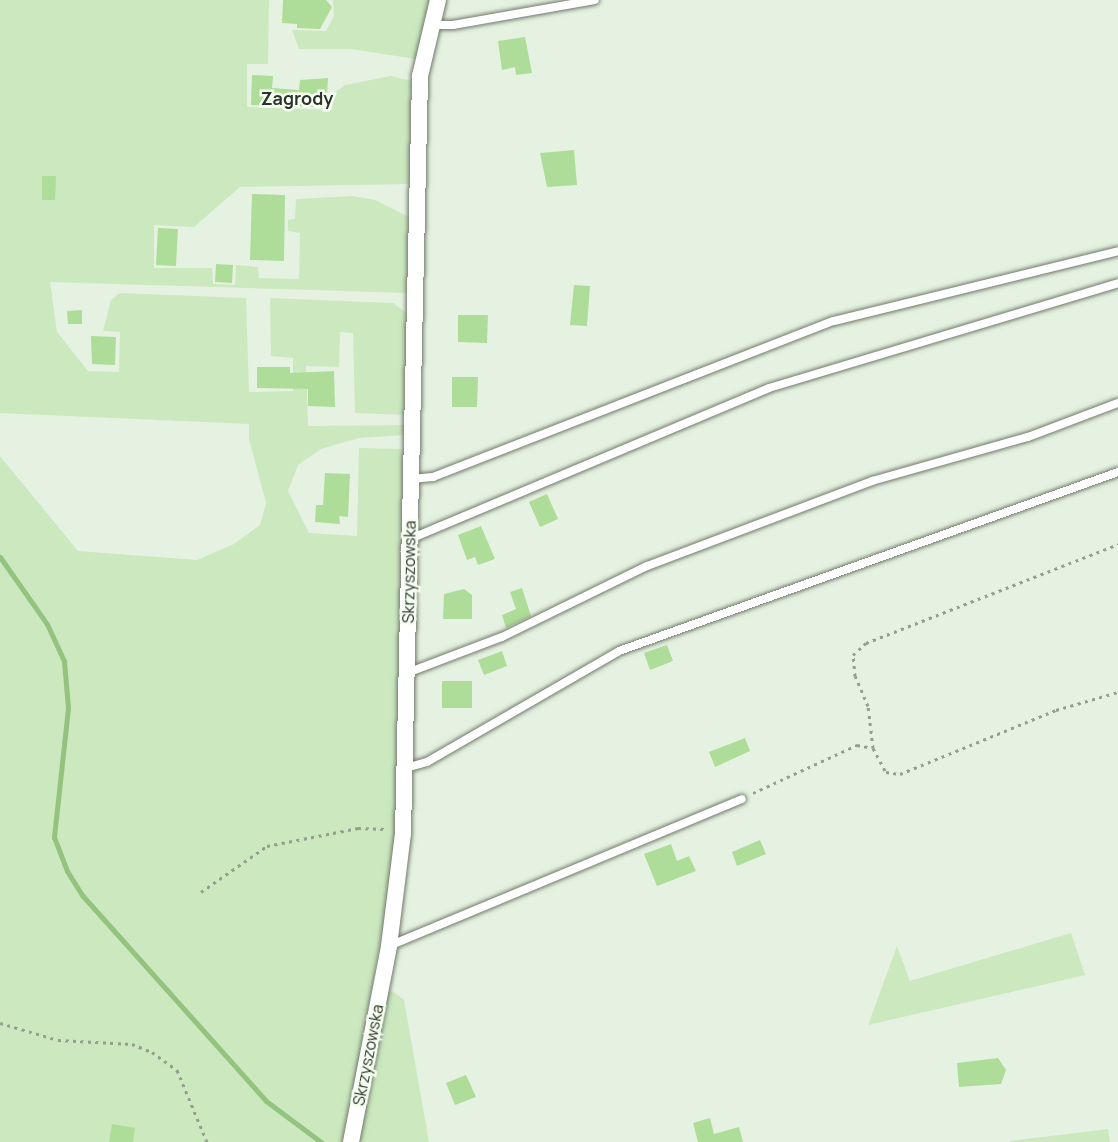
<!DOCTYPE html>
<html>
<head>
<meta charset="utf-8">
<style>
	body { margin:0 }
	#map { position:relative; width:1118px; height:1142px; overflow:hidden; background:#e6f2e1; font-family:Manrope,sans-serif }
	div>[style] { position:absolute }
	[style*='--x'] { left:calc(var(--x)*1px); top:calc(var(--y)*1px); width:calc(var(--w)*1px); rotate:calc(var(--a)*1deg) }
	.green>* { inset:0; background:#cbe8bf }
	.stream>* { height:5px; margin:-2.5px; padding:0 2.5px; transform-origin:2.5px; border-radius:2.5px; background:#94c380 }
	.building>* { inset:0; background:#addd98 }
	.path>* { height:3px; margin-top:-1.5px; transform-origin:0; background:repeating-linear-gradient(90deg,#969e92 0 3px,transparent 0 7.5px) }
	.roads { filter:drop-shadow(0 0 2px #707a6b) drop-shadow(0 0 2px #707a6b) }
	.lane>* { height:8px; margin:-4px; padding:0 4px; transform-origin:4px; border-radius:4px; background:#fff }
	.street>* { height:16px; margin:-8px; padding:0 8px; transform-origin:8px; border-radius:8px; background:#fff }
	span { translate:-50% -50%; white-space:nowrap; text-align:center; line-height:1.15; -webkit-text-stroke:5px #f5fff1; paint-order:stroke }
	.street-label { font-size:16px; color:#2d322b }
	.neighbourhood-label { font-size:18px; color:#2d322b; font-weight:700 }
</style>
</head>
<body>
<div id="map">
	<div class="green">
		<i style="clip-path:polygon(0 0,269px 0,268px 64px,247px 64px,247px 107px,332px 110px,334px 93px,345px 85px,391px 76px,411px 81px,409px 184px,240px 187px,194px 227px,154px 225px,154px 268px,212px 268px,213px 284px,235px 285px,236px 265px,258px 267px,259px 278px,299px 279px,300px 233px,288px 231px,288px 220px,295px 219px,296px 199px,352px 196px,375px 200px,409px 217px,408px 293px,50px 282px,57px 332px,88px 371px,119px 372px,120px 332px,103px 331px,111px 300px,120px 293px,246px 298px,249px 392px,293px 391px,293px 358px,271px 356px,270px 298px,393px 303px,408px 314px,405px 415px,355px 413px,353px 333px,340px 332px,339px 367px,306px 366px,308px 426px,405px 425px,405px 435px,359px 438px,321px 449px,298px 465px,288px 491px,309px 533px,357px 536px,359px 448px,404px 449px,398px 818px,392px 880px,343px 1142px,0 1142px,0 456px,78px 551px,197px 560px,234px 544px,260px 525px,266px 503px,249px 439px,249px 424px,0 413px)"></i>
		<i style="clip-path:polygon(333px 0,431px 0,416px 59px,351px 49px,299px 49px,292px 30px,326px 31px,334px 16px)"></i>
		<i style="clip-path:polygon(1071px 933px,1085px 975px,868px 1025px,897px 946px,910px 981px)"></i>
		<i style="clip-path:polygon(392px 991px,404px 1000px,429px 1142px,358px 1142px,387px 992px)"></i>
		<i style="clip-path:polygon(1108px 1129px,1110px 1142px,1010px 1142px,1010px 1141px)"></i>
	</div>
	<div class="stream">
		<i style="--x:0;--y:557;--w:82;--a:55"></i>
		<i style="--x:47;--y:624;--w:41;--a:65.3"></i>
		<i style="--x:64;--y:661;--w:47;--a:85.1"></i>
		<i style="--x:68;--y:708;--w:130;--a:96.2"></i>
		<i style="--x:54;--y:837;--w:36;--a:69"></i>
		<i style="--x:67;--y:871;--w:28;--a:58"></i>
		<i style="--x:82;--y:895;--w:276;--a:48.2"></i>
		<i style="--x:266;--y:1101;--w:69;--a:36.7"></i>
	</div>
	<div class="building">
		<i style="clip-path:polygon(283px 0,326px 0,332px 7px,320px 29px,297px 28px,297px 24px,282px 23px)"></i>
		<i style="clip-path:polygon(525px 37px,532px 73px,516px 75px,515px 67px,502px 70px,498px 41px)"></i>
		<i style="clip-path:polygon(252px 75px,273px 76px,272px 88px,299px 90px,300px 80px,328px 78px,327px 98px,323px 107px,251px 105px)"></i>
		<i style="clip-path:polygon(574px 150px,577px 185px,547px 187px,540px 153px)"></i>
		<i style="clip-path:polygon(42px 176px,56px 176px,55px 200px,42px 200px)"></i>
		<i style="clip-path:polygon(252px 194px,285px 195px,284px 261px,250px 260px)"></i>
		<i style="clip-path:polygon(158px 228px,178px 229px,176px 266px,156px 265px)"></i>
		<i style="clip-path:polygon(216px 264px,233px 265px,232px 283px,215px 282px)"></i>
		<i style="clip-path:polygon(574px 285px,590px 286px,587px 326px,570px 325px)"></i>
		<i style="clip-path:polygon(82px 310px,82px 324px,68px 324px,67px 311px)"></i>
		<i style="clip-path:polygon(458px 315px,488px 315px,487px 343px,458px 342px)"></i>
		<i style="clip-path:polygon(91px 336px,116px 337px,115px 365px,92px 364px)"></i>
		<i style="clip-path:polygon(257px 367px,290px 367px,290px 373px,334px 371px,335px 407px,308px 406px,308px 389px,257px 388px)"></i>
		<i style="clip-path:polygon(452px 377px,478px 377px,477px 407px,452px 407px)"></i>
		<i style="clip-path:polygon(325px 473px,350px 474px,348px 517px,339px 516px,340px 524px,315px 522px,316px 505px,323px 505px)"></i>
		<i style="clip-path:polygon(547px 494px,558px 519px,540px 527px,529px 502px)"></i>
		<i style="clip-path:polygon(481px 526px,495px 559px,478px 565px,475px 557px,467px 560px,458px 535px)"></i>
		<i style="clip-path:polygon(522px 588px,531px 616px,506px 628px,502px 615px,516px 609px,510px 592px)"></i>
		<i style="clip-path:polygon(464px 589px,472px 595px,472px 619px,443px 619px,444px 594px)"></i>
		<i style="clip-path:polygon(667px 645px,673px 661px,650px 670px,644px 653px)"></i>
		<i style="clip-path:polygon(502px 651px,507px 666px,484px 675px,478px 660px)"></i>
		<i style="clip-path:polygon(442px 681px,472px 681px,472px 708px,442px 708px)"></i>
		<i style="clip-path:polygon(745px 738px,750px 751px,715px 767px,709px 752px)"></i>
		<i style="clip-path:polygon(760px 840px,766px 854px,737px 866px,732px 852px)"></i>
		<i style="clip-path:polygon(671px 844px,677px 861px,689px 856px,696px 871px,657px 886px,644px 854px)"></i>
		<i style="clip-path:polygon(998px 1058px,1006px 1070px,1001px 1084px,959px 1087px,957px 1063px)"></i>
		<i style="clip-path:polygon(466px 1075px,476px 1097px,455px 1105px,446px 1083px)"></i>
		<i style="clip-path:polygon(710px 1118px,714px 1134px,739px 1127px,743px 1142px,698px 1142px,693px 1123px)"></i>
		<i style="clip-path:polygon(112px 1124px,135px 1128px,133px 1142px,109px 1142px)"></i>
	</div>
	<div class="path">
		<i style="--x:873;--y:748;--w:42;--a:-96.8"></i>
		<i style="--x:868;--y:706;--w:33;--a:-113"></i>
		<i style="--x:855;--y:676;--w:21;--a:-95"></i>
		<i style="--x:853;--y:655;--w:18;--a:-43"></i>
		<i style="--x:866;--y:643;--w:271;--a:-21.4"></i>
		<i style="--x:753;--y:793;--w:115;--a:-24.8"></i>
		<i style="--x:857;--y:745;--w:16;--a:11"></i>
		<i style="--x:873;--y:748;--w:27;--a:62"></i>
		<i style="--x:886;--y:772;--w:14;--a:8"></i>
		<i style="--x:900;--y:774;--w:169;--a:-22.3"></i>
		<i style="--x:1056;--y:710;--w:65;--a:-16.2"></i>
		<i style="--x:201;--y:892;--w:80;--a:-34.9"></i>
		<i style="--x:267;--y:846;--w:93;--a:-11.2"></i>
		<i style="--x:358;--y:828;--w:29;--a:2"></i>
		<i style="--x:0;--y:1023;--w:60;--a:16.3"></i>
		<i style="--x:58;--y:1040;--w:74;--a:3.1"></i>
		<i style="--x:132;--y:1044;--w:22;--a:22"></i>
		<i style="--x:152;--y:1052;--w:31;--a:36"></i>
		<i style="--x:177;--y:1070;--w:78;--a:67.4"></i>
	</div>
	<div class="roads">
		<div class="lane">
			<i style="--x:430;--y:25;--w:23;--a:0"></i>
			<i style="--x:453;--y:25;--w:144;--a:-10"></i>
			<i style="--x:411;--y:479;--w:22;--a:-5"></i>
			<i style="--x:433;--y:477;--w:430;--a:-21.3"></i>
			<i style="--x:834;--y:321;--w:292;--a:-13.8"></i>
			<i style="--x:410;--y:539;--w:389;--a:-22.8"></i>
			<i style="--x:769;--y:388;--w:364;--a:-16.7"></i>
			<i style="--x:407;--y:673;--w:102;--a:-20.8"></i>
			<i style="--x:502;--y:637;--w:161;--a:-26.1"></i>
			<i style="--x:647;--y:566;--w:241;--a:-20.7"></i>
			<i style="--x:872;--y:481;--w:162;--a:-15.8"></i>
			<i style="--x:1028;--y:437;--w:96;--a:-20.7"></i>
			<i style="--x:406;--y:768;--w:22;--a:-16"></i>
			<i style="--x:427;--y:762;--w:222;--a:-30"></i>
			<i style="--x:619;--y:651;--w:530;--a:-19.73"></i>
			<i style="--x:389;--y:946;--w:382;--a:-22.6"></i>
		</div>
		<div class="street">
			<i style="--x:351;--y:1142;--w:200;--a:-79"></i>
			<i style="--x:389;--y:946;--w:114;--a:-82.9"></i>
			<i style="--x:403;--y:833;--w:757;--a:-88.71"></i>
			<i style="--x:420;--y:76;--w:78;--a:-76.7"></i>
		</div>
	</div>
	<div class="street-label">
		<span style="left:409px;top:572px;rotate:-89deg">Skrzyszowska</span>
		<span style="left:368px;top:1055px;rotate:-79deg">Skrzyszowska</span>
	</div>
	<div class="neighbourhood-label">
		<span style="left:297px;top:98px">Zagrody</span>
	</div>
</div>
</body>
</html>
